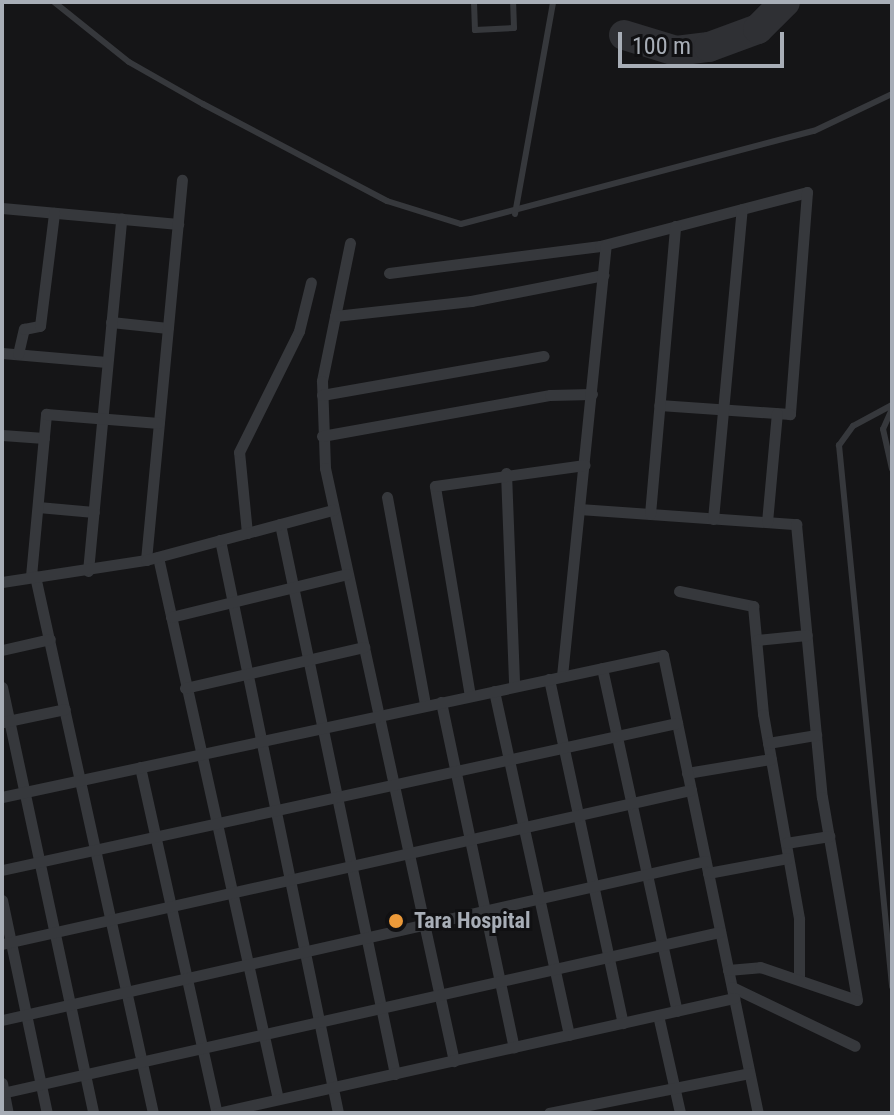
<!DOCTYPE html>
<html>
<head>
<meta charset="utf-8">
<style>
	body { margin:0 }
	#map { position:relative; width:894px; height:1115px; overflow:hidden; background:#151517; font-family:"Roboto Condensed",sans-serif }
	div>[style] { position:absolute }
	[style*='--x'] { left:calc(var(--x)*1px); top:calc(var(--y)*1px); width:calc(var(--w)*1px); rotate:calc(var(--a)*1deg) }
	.stream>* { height:3px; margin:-1.5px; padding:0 1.5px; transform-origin:1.5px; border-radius:1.5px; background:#2c363a }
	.taxiway>* { height:30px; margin:-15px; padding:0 15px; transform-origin:15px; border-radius:15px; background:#2f3034 }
	.service>* { height:6px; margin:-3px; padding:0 3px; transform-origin:3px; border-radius:3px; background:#36383c }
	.minor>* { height:11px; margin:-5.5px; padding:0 5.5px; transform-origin:5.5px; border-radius:5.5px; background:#36383c }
	.dots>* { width:22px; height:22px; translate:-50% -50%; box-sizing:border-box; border:4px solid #101012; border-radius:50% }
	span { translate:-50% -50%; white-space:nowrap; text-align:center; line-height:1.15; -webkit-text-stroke:6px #101012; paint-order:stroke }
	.poi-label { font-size:22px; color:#a8aeb7; font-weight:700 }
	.left { translate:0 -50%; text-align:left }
	.frame { position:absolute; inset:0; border:4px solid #a8aeb7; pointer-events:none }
	.scale { position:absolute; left:618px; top:32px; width:166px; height:36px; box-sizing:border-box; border:4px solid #a8aeb7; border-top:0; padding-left:10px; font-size:24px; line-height:28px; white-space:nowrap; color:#a8aeb7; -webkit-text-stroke:6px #101012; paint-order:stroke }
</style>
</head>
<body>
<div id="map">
	<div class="stream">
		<i style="--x:892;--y:343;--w:34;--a:90"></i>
	</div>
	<div class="taxiway">
		<i style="--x:624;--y:35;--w:54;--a:17.1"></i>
		<i style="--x:676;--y:51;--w:33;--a:-7"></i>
		<i style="--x:709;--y:47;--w:52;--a:-20.2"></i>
		<i style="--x:758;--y:29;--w:38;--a:-45"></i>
	</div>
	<div class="service">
		<i style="--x:54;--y:2;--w:96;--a:38.7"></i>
		<i style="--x:129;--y:62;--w:85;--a:29.6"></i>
		<i style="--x:203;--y:104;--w:208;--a:27.8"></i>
		<i style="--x:387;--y:201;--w:77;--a:17.3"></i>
		<i style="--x:461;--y:224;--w:365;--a:-14.8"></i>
		<i style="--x:814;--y:131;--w:86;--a:-25.4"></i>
		<i style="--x:474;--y:2;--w:28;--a:88"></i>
		<i style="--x:475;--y:30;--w:39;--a:-3"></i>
		<i style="--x:514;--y:28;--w:26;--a:-92"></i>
		<i style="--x:515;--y:214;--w:215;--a:-79.8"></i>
		<i style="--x:892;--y:405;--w:44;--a:151.7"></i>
		<i style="--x:853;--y:426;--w:24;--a:126"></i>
		<i style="--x:839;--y:445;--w:544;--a:84.4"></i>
		<i style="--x:892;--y:409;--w:22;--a:114"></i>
		<i style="--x:883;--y:429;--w:41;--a:77.3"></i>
	</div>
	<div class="minor">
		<i style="--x:2;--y:208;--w:177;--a:5.2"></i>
		<i style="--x:350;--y:243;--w:141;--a:101.5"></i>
		<i style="--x:322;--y:381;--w:87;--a:88"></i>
		<i style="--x:325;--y:468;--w:607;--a:77.73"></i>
		<i style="--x:389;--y:273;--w:213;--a:-7.3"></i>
		<i style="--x:600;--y:246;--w:214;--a:-14.6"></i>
		<i style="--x:807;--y:192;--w:223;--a:94.4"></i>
		<i style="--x:790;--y:414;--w:131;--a:-176.1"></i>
		<i style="--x:335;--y:316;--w:137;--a:-6.3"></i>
		<i style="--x:471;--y:301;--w:135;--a:-11.1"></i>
		<i style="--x:111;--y:322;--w:57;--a:6"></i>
		<i style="--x:2;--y:353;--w:105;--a:4.9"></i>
		<i style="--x:18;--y:354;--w:26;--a:-77"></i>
		<i style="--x:24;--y:329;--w:16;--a:-11"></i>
		<i style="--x:40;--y:326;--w:114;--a:-82.9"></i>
		<i style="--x:322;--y:395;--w:225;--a:-10"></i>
		<i style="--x:2;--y:435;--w:42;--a:4.1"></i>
		<i style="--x:322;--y:436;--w:232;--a:-10.2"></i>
		<i style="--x:550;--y:395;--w:42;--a:-1.4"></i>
		<i style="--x:506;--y:473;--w:213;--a:87.8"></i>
		<i style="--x:387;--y:497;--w:211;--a:79.6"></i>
		<i style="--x:38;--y:507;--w:56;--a:5.1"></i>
		<i style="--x:579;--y:509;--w:218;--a:4"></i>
		<i style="--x:796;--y:524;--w:274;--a:84.6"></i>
		<i style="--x:822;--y:797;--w:206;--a:80.2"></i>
		<i style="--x:650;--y:514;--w:289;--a:-85"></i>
		<i style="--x:713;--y:519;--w:311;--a:-84.7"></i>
		<i style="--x:767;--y:522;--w:109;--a:-84.8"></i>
		<i style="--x:280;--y:524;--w:562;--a:78.19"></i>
		<i style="--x:247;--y:533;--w:81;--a:-95.6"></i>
		<i style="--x:239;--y:452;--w:135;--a:-63.6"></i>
		<i style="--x:299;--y:331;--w:50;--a:-76.2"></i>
		<i style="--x:220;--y:540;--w:585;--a:78.36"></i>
		<i style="--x:158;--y:557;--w:555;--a:77.52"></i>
		<i style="--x:146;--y:560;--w:382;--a:-84.6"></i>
		<i style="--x:88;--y:571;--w:354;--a:-84.6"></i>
		<i style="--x:31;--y:576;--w:163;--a:-84.7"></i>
		<i style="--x:46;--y:414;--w:113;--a:4.6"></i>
		<i style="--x:35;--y:576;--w:550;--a:77.61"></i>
		<i style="--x:2;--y:582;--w:146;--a:-8.7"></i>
		<i style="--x:146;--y:560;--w:194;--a:-15"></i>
		<i style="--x:679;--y:591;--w:76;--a:11.5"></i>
		<i style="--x:753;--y:606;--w:108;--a:84.7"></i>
		<i style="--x:763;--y:714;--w:208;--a:80"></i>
		<i style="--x:799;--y:919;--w:58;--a:90"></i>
		<i style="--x:171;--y:617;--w:181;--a:-13.7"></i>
		<i style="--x:757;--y:640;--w:50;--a:-5.7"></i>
		<i style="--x:2;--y:650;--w:49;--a:-12.9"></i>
		<i style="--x:602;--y:668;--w:351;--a:77.7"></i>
		<i style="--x:562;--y:676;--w:433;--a:-84.2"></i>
		<i style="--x:549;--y:679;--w:352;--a:77.9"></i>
		<i style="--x:2;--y:687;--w:436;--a:77.9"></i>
		<i style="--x:185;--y:688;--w:184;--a:-12.9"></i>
		<i style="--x:494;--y:691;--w:352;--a:77.7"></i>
		<i style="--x:470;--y:696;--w:213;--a:-99.5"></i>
		<i style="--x:435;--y:486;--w:151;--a:-8"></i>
		<i style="--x:441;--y:702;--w:353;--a:78.1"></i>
		<i style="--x:3;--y:722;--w:63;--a:-11.8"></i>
		<i style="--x:768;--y:743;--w:49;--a:-9.5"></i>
		<i style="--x:140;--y:767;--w:354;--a:77.5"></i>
		<i style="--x:687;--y:773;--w:85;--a:-9.5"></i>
		<i style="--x:2;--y:797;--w:676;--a:-12.12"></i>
		<i style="--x:663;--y:655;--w:468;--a:78.3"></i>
		<i style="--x:786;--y:843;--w:44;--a:-9.2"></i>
		<i style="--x:2;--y:870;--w:691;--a:-12.29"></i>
		<i style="--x:708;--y:873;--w:81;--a:-10.6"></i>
		<i style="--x:2;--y:900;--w:218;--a:78.1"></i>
		<i style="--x:2;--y:944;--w:706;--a:-12.6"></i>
		<i style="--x:728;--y:970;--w:32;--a:-5"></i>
		<i style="--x:760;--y:967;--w:102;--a:18.8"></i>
		<i style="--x:732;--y:987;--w:136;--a:25.6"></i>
		<i style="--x:658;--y:1015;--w:100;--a:77.3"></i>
		<i style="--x:2;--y:1020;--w:721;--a:-12.74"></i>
		<i style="--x:2;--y:1083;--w:31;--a:79"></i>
		<i style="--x:2;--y:1093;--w:736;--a:-12.64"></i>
		<i style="--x:217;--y:1113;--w:530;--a:-12.54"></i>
		<i style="--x:549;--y:1113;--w:204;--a:-11.3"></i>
	</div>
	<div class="dots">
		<i style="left:396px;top:921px;background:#eb9939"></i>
	</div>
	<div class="poi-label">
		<span class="left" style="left:414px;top:921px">Tara Hospital</span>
	</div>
	<div class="frame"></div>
	<div class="scale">100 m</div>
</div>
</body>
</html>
